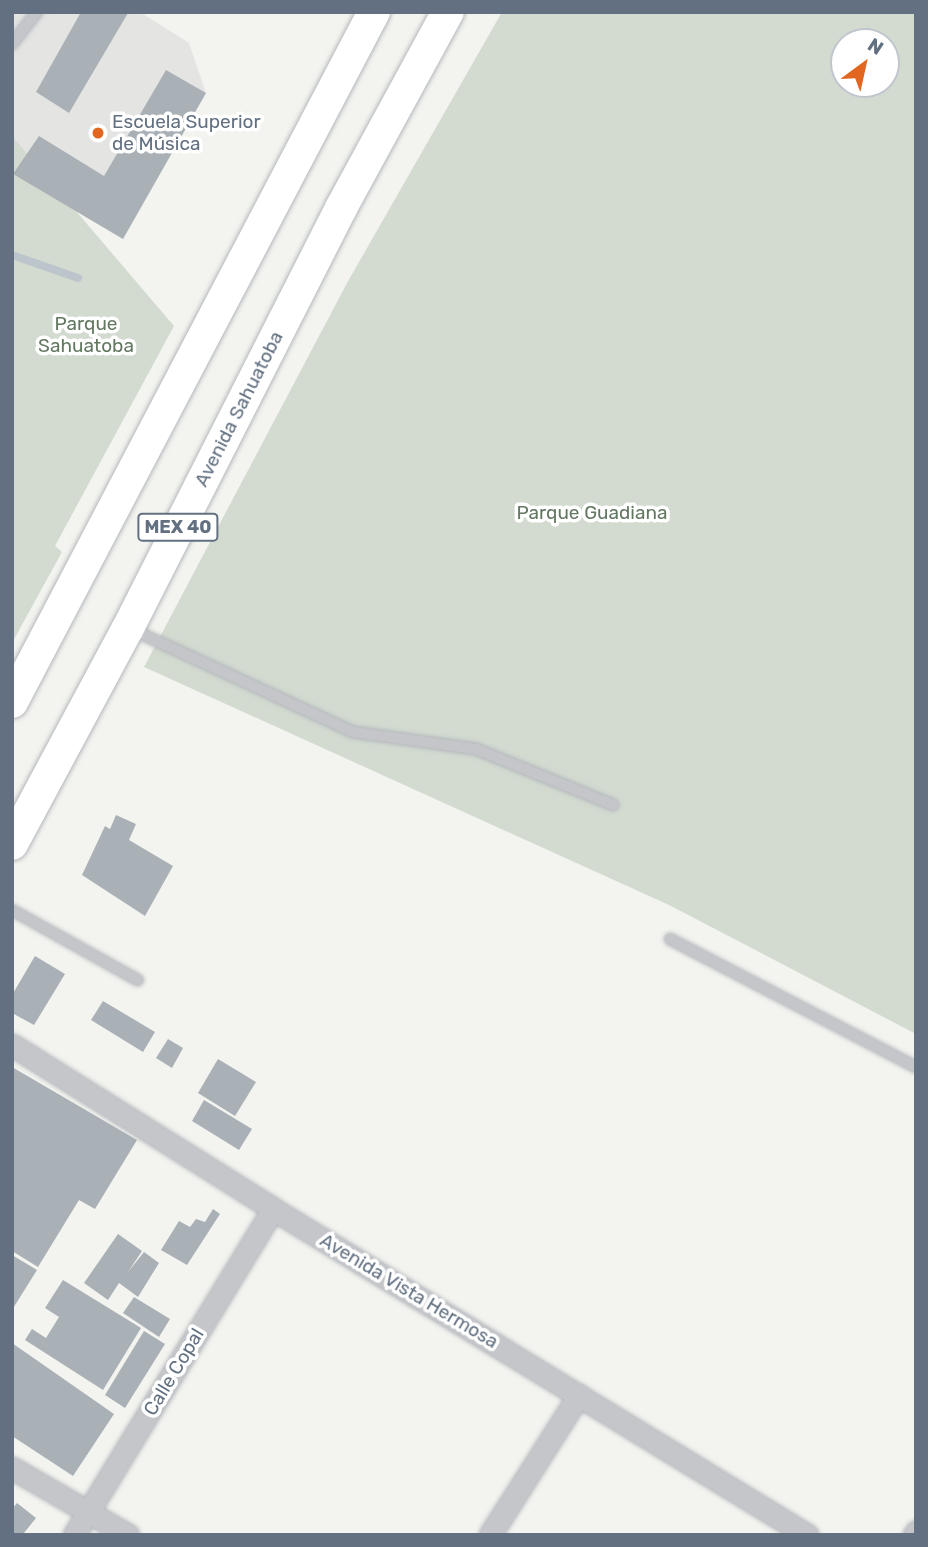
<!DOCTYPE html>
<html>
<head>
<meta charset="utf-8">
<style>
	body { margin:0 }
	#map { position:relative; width:928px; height:1547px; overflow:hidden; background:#f3f4ef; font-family:Rubik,sans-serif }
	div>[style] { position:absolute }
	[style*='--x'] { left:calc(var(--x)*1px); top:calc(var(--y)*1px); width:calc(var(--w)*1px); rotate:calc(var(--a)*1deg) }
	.built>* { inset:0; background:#e4e5e3 }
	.green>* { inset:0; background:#d3dbd1 }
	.stream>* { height:8px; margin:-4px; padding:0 4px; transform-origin:4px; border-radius:4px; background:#bcc5cb }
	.building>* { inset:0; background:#a9b0b6 }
	.roads { filter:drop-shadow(0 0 2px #b4b7bc) drop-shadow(0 0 2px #b4b7bc) }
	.lane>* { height:10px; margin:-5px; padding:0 5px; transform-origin:5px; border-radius:5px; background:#c4c6ca }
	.street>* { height:21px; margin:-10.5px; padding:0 10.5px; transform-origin:10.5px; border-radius:10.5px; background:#c4c6ca }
	.primary>* { height:32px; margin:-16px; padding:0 16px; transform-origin:16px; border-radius:16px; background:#fff }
	.dots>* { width:19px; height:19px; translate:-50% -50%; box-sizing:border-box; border:4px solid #fff; border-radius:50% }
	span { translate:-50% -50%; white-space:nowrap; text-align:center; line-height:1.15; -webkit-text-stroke:7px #fff; paint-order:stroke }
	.shield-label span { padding:2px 5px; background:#fff; border:2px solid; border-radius:5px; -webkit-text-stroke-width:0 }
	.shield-label { font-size:18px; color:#627081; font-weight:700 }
	.poi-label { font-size:19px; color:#627081 }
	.left { translate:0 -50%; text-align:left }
	.park-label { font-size:19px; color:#637861 }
	.street-label { font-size:19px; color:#627081 }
	.frame { position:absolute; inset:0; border:14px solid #627081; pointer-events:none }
	.north { position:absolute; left:830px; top:28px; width:70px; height:70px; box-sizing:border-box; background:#fff; border:2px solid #c0c6cd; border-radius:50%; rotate:33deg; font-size:19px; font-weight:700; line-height:28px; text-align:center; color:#627081 }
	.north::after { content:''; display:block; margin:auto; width:24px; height:32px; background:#e36620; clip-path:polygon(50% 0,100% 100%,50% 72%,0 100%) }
</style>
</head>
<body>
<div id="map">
	<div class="built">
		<i style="clip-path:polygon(12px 12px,140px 12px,189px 43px,206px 93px,123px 239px,12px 173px)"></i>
	</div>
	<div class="green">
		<i style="clip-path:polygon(evenodd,502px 12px,916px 12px,916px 1034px,669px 905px,144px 667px,347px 283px,502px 12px,844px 42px,886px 42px,886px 84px,844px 84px,844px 42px)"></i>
		<i style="clip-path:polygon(12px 136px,174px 326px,55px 546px,62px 552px,12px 643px)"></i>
	</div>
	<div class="stream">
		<i style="--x:12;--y:255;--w:70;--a:19.2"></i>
	</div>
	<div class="building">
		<i style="clip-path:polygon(81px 12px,128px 13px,69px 113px,36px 92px)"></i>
		<i style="clip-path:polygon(166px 70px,206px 93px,123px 239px,13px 174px,39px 136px,104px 176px)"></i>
		<i style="clip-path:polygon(116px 815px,136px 824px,129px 840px,173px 866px,145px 916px,82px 875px,105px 826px,110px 829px)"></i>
		<i style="clip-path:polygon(35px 956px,65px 974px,34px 1025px,12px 1013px,12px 995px)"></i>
		<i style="clip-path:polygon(103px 1001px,155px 1032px,143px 1052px,91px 1020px)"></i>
		<i style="clip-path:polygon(168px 1039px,183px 1048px,172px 1068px,156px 1058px)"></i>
		<i style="clip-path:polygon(218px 1059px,256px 1082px,235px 1116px,198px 1093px)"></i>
		<i style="clip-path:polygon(12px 1067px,137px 1140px,95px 1209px,79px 1200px,38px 1267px,12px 1251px)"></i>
		<i style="clip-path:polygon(204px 1100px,252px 1129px,239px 1150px,192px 1121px)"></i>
		<i style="clip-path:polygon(213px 1209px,220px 1214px,187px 1265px,161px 1250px,179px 1221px,190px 1227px,196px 1219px,205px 1222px)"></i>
		<i style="clip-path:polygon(118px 1234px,142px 1251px,128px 1272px,144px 1252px,159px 1263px,138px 1297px,119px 1283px,108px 1300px,84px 1283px)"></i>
		<i style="clip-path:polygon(12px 1255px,37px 1270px,12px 1310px)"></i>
		<i style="clip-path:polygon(63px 1280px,141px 1328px,103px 1390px,25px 1340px,32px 1329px,46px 1338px,59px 1317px,45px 1308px)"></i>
		<i style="clip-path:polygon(134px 1297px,170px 1319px,159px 1337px,123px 1313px)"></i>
		<i style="clip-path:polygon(144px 1331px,165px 1344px,125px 1408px,105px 1395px)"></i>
		<i style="clip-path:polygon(12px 1343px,114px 1414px,73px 1476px,12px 1436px)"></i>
		<i style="clip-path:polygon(17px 1503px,36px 1518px,24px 1533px,27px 1535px,12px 1535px,12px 1509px)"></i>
	</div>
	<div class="roads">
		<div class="lane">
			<i style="--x:12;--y:44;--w:41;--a:-52"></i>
			<i style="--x:131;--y:629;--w:245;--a:24.9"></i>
			<i style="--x:353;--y:732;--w:124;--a:7.9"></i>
			<i style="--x:476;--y:749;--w:148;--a:22.2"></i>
			<i style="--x:12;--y:910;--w:144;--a:29.1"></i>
			<i style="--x:670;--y:939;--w:277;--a:27.5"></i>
		</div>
		<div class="street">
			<i style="--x:12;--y:1045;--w:308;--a:32.1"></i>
			<i style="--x:273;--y:1209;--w:626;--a:31.4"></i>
			<i style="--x:12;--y:1468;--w:134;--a:30"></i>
			<i style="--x:74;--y:1535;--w:382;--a:-58.6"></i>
			<i style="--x:490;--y:1535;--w:166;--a:-57.6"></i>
			<i style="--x:914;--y:1535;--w:4;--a:-56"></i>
		</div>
		<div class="primary">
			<i style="--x:12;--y:702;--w:779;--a:-62.32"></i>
			<i style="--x:12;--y:844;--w:245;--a:-61.8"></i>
			<i style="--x:128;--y:628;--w:471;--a:-63.1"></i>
			<i style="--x:341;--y:208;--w:223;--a:-61.4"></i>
		</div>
	</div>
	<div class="dots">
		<i style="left:98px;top:133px;background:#e36620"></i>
	</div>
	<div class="shield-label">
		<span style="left:178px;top:527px">MEX 40</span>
	</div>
	<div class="poi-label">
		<span class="left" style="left:112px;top:133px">Escuela Superior<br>de Música</span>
	</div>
	<div class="park-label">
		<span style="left:86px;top:335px">Parque<br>Sahuatoba</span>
		<span style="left:592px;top:513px">Parque Guadiana</span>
	</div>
	<div class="street-label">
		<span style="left:239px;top:409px;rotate:-63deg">Avenida Sahuatoba</span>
		<span style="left:409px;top:1291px;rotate:31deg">Avenida Vista Hermosa</span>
		<span style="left:174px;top:1372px;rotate:-59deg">Calle Copal</span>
	</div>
	<div class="frame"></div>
	<div class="north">N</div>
</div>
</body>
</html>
